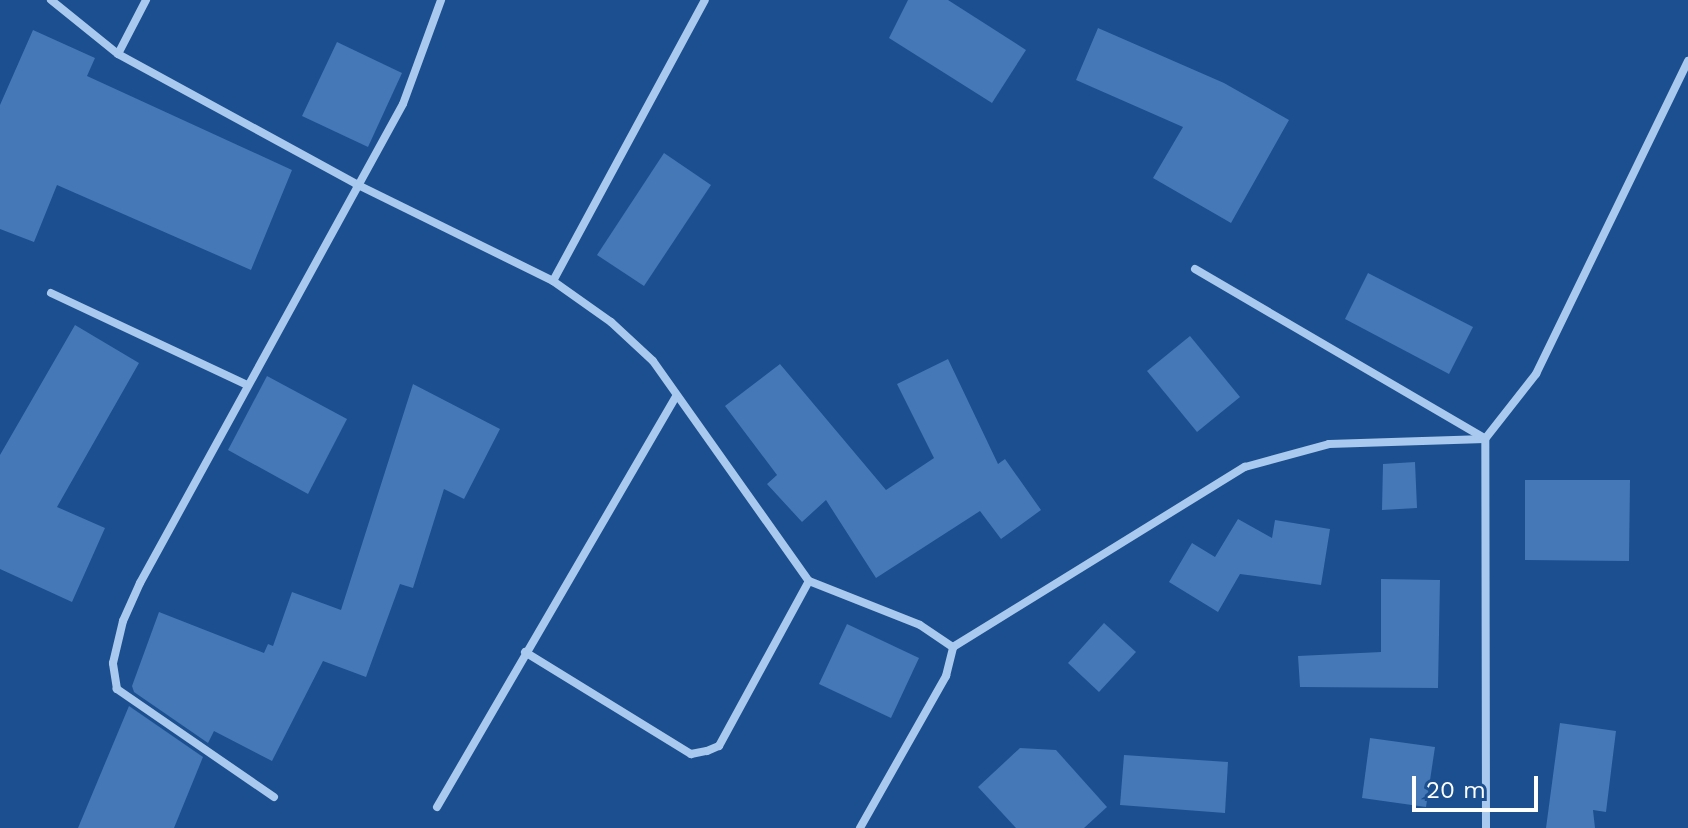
<!DOCTYPE html>
<html>
<head>
<meta charset="utf-8">
<style>
	body { margin:0 }
	#map { position:relative; width:1688px; height:828px; overflow:hidden; background:#1b4f8f; font-family:"Work Sans",sans-serif }
	div>[style] { position:absolute }
	[style*='--x'] { left:calc(var(--x)*1px); top:calc(var(--y)*1px); width:calc(var(--w)*1px); rotate:calc(var(--a)*1deg) }
	.building>* { inset:0; background:#4478b7 }
	.minor>* { height:8px; margin:-4px; padding:0 4px; transform-origin:4px; border-radius:4px; background:#a9c9ee }
	span { translate:-50% -50%; white-space:nowrap; text-align:center; line-height:1.15; -webkit-text-stroke:7px #1b4f8f; paint-order:stroke }
	.scale { position:absolute; left:1412px; top:776px; width:126px; height:36px; box-sizing:border-box; border:4px solid #fff; border-top:0; padding-left:10px; font-size:24px; line-height:28px; white-space:nowrap; color:#fff; -webkit-text-stroke:6px #1b4f8f; paint-order:stroke }
</style>
</head>
<body>
<div id="map">
	<div class="building">
		<i style="clip-path:polygon(908px 0,948px 0,1026px 50px,992px 103px,889px 38px)"></i>
		<i style="clip-path:polygon(1098px 28px,1224px 83px,1289px 120px,1231px 223px,1153px 178px,1183px 127px,1076px 80px)"></i>
		<i style="clip-path:polygon(33px 30px,95px 58px,87px 76px,292px 170px,251px 270px,57px 185px,34px 242px,0 229px,0 105px)"></i>
		<i style="clip-path:polygon(337px 42px,402px 73px,368px 147px,302px 116px)"></i>
		<i style="clip-path:polygon(664px 153px,711px 185px,644px 286px,597px 255px)"></i>
		<i style="clip-path:polygon(1368px 273px,1473px 327px,1449px 374px,1345px 319px)"></i>
		<i style="clip-path:polygon(75px 325px,139px 363px,57px 507px,105px 528px,72px 602px,0 569px,0 455px)"></i>
		<i style="clip-path:polygon(1190px 336px,1240px 397px,1197px 432px,1147px 371px)"></i>
		<i style="clip-path:polygon(948px 359px,998px 464px,1005px 459px,1041px 510px,1001px 539px,980px 511px,876px 578px,826px 500px,802px 522px,767px 484px,777px 475px,725px 406px,780px 364px,886px 490px,934px 458px,897px 384px)"></i>
		<i style="clip-path:polygon(267px 376px,347px 419px,308px 494px,228px 450px)"></i>
		<i style="clip-path:polygon(413px 384px,500px 429px,464px 499px,444px 489px,413px 588px,400px 584px,366px 677px,323px 661px,272px 761px,214px 731px,208px 743px,134px 692px,132px 686px,159px 612px,264px 653px,268px 644px,273px 646px,292px 592px,341px 610px)"></i>
		<i style="clip-path:polygon(1415px 462px,1417px 508px,1382px 510px,1383px 464px)"></i>
		<i style="clip-path:polygon(1525px 480px,1630px 480px,1629px 561px,1525px 560px)"></i>
		<i style="clip-path:polygon(1238px 519px,1272px 538px,1275px 520px,1330px 529px,1321px 585px,1240px 574px,1218px 612px,1169px 582px,1192px 543px,1215px 557px)"></i>
		<i style="clip-path:polygon(1381px 579px,1440px 580px,1438px 688px,1300px 687px,1298px 656px,1381px 652px)"></i>
		<i style="clip-path:polygon(1104px 623px,1136px 652px,1099px 692px,1068px 663px)"></i>
		<i style="clip-path:polygon(847px 624px,919px 658px,891px 718px,819px 684px)"></i>
		<i style="clip-path:polygon(129px 706px,203px 757px,174px 828px,78px 828px)"></i>
		<i style="clip-path:polygon(1560px 723px,1616px 731px,1606px 812px,1593px 810px,1595px 828px,1546px 828px)"></i>
		<i style="clip-path:polygon(1370px 738px,1435px 747px,1426px 807px,1362px 798px)"></i>
		<i style="clip-path:polygon(1020px 748px,1056px 750px,1107px 807px,1084px 828px,1016px 828px,978px 787px)"></i>
		<i style="clip-path:polygon(1124px 755px,1228px 762px,1225px 813px,1120px 805px)"></i>
	</div>
	<div class="minor">
		<i style="--x:51;--y:0;--w:86;--a:38.9"></i>
		<i style="--x:118;--y:54;--w:271;--a:28.6"></i>
		<i style="--x:356;--y:184;--w:220;--a:26.2"></i>
		<i style="--x:553;--y:281;--w:71;--a:35.3"></i>
		<i style="--x:611;--y:322;--w:57;--a:42.9"></i>
		<i style="--x:653;--y:361;--w:270;--a:54.7"></i>
		<i style="--x:809;--y:581;--w:119;--a:21.6"></i>
		<i style="--x:920;--y:625;--w:40;--a:34"></i>
		<i style="--x:953;--y:647;--w:343;--a:-31.7"></i>
		<i style="--x:1245;--y:467;--w:87;--a:-15.3"></i>
		<i style="--x:1329;--y:444;--w:156;--a:-1.8"></i>
		<i style="--x:118;--y:54;--w:61;--a:-62.6"></i>
		<i style="--x:1195;--y:269;--w:335;--a:30.3"></i>
		<i style="--x:553;--y:281;--w:319;--a:-61.6"></i>
		<i style="--x:51;--y:293;--w:217;--a:25.1"></i>
		<i style="--x:525;--y:652;--w:195;--a:31.6"></i>
		<i style="--x:691;--y:754;--w:16;--a:-11"></i>
		<i style="--x:707;--y:751;--w:13;--a:-23"></i>
		<i style="--x:719;--y:746;--w:188;--a:-61.4"></i>
		<i style="--x:274;--y:797;--w:191;--a:-145.5"></i>
		<i style="--x:117;--y:689;--w:26;--a:-99"></i>
		<i style="--x:113;--y:663;--w:43;--a:-76.6"></i>
		<i style="--x:123;--y:621;--w:42;--a:-65.9"></i>
		<i style="--x:140;--y:583;--w:546;--a:-61.23"></i>
		<i style="--x:403;--y:104;--w:111;--a:-69.9"></i>
		<i style="--x:437;--y:807;--w:475;--a:-59.8"></i>
		<i style="--x:860;--y:828;--w:175;--a:-60.5"></i>
		<i style="--x:946;--y:676;--w:30;--a:-76"></i>
		<i style="--x:1486;--y:828;--w:389;--a:-90.1"></i>
		<i style="--x:1485;--y:439;--w:83;--a:-51.9"></i>
		<i style="--x:1536;--y:374;--w:348;--a:-64.1"></i>
	</div>
	<div class="scale">20 m</div>
</div>
</body>
</html>
